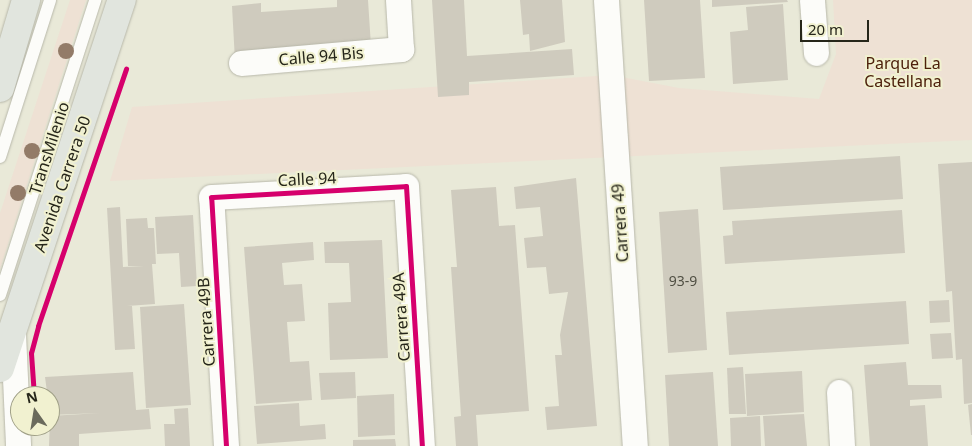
<!DOCTYPE html>
<html>
<head>
<meta charset="utf-8">
<style>
	body { margin:0 }
	#map { position:relative; width:972px; height:446px; overflow:hidden; background:#e9e9d8; font-family:"Noto Sans",sans-serif }
	div>[style] { position:absolute }
	[style*='--x'] { left:calc(var(--x)*1px); top:calc(var(--y)*1px); width:calc(var(--w)*1px); rotate:calc(var(--a)*1deg) }
	.green>* { inset:0; background:#eee1d4 }
	.building>* { inset:0; background:#cfcbbe }
	.roads { filter:drop-shadow(0 0 1px #b8b8aa) drop-shadow(0 0 1px #b8b8aa) }
	.lane>* { height:12px; margin:-6px; padding:0 6px; transform-origin:6px; border-radius:6px; background:#fcfcf9 }
	.street>* { height:25px; margin:-12.5px; padding:0 12.5px; transform-origin:12.5px; border-radius:12.5px; background:#fcfcf9 }
	.primary>* { height:28px; margin:-14px; padding:0 14px; transform-origin:14px; border-radius:14px; background:#e1e5de }
	.cycleway>* { height:5px; margin:-2.5px; padding:0 2.5px; transform-origin:2.5px; border-radius:2.5px; background:#d6006c }
	.trees>* { width:16px; height:16px; margin:-8px; border-radius:50%; background:#937b68 }
	span { translate:-50% -50%; white-space:nowrap; text-align:center; line-height:1.15; -webkit-text-stroke:4px #f1f1d0; paint-order:stroke }
	.number-label { font-size:14px; color:#504f43 }
	.number-label span { -webkit-text-stroke-width:0 }
	.street-label { font-size:16px; color:#26261a }
	.park-label { font-size:16px; color:#4d210c }
	.north { position:absolute; left:10px; top:386px; width:50px; height:50px; box-sizing:border-box; background:#f1f1d0; border:1px solid #a0a087; border-radius:50%; rotate:347deg; font-size:14px; font-weight:700; line-height:20px; text-align:center; color:#26261a }
	.north::after { content:''; display:block; margin:auto; width:18px; height:22px; background:#6a6a5c; clip-path:polygon(50% 0,100% 100%,50% 72%,0 100%) }
	.scale { position:absolute; left:800px; top:20px; width:69px; height:22px; box-sizing:border-box; border:2px solid #26261a; border-top:0; padding-left:6px; font-size:15px; line-height:18px; white-space:nowrap; color:#26261a; -webkit-text-stroke:4px #f1f1d0; paint-order:stroke }
</style>
</head>
<body>
<div id="map">
	<div class="green">
		<i style="clip-path:polygon(70px 0,86px 0,0 269px,0 213px)"></i>
		<i style="clip-path:polygon(833px 0,972px 0,972px 140px,110px 181px,132px 107px,611px 75px,679px 88px,819px 99px,836px 54px)"></i>
	</div>
	<div class="building">
		<i style="clip-path:polygon(337px 0,368px 0,371px 46px,235px 61px,232px 6px,261px 3px,261px 12px,337px 7px)"></i>
		<i style="clip-path:polygon(432px 0,464px 0,467px 56px,572px 49px,574px 75px,469px 82px,469px 95px,438px 97px)"></i>
		<i style="clip-path:polygon(520px 0,562px 0,565px 42px,530px 51px,529px 34px,523px 35px)"></i>
		<i style="clip-path:polygon(644px 0,700px 0,705px 78px,649px 81px)"></i>
		<i style="clip-path:polygon(712px 0,787px 0,788px 2px,712px 7px)"></i>
		<i style="clip-path:polygon(783px 4px,788px 80px,733px 84px,730px 32px,748px 30px,746px 7px)"></i>
		<i style="clip-path:polygon(900px 156px,903px 199px,723px 210px,720px 167px)"></i>
		<i style="clip-path:polygon(972px 162px,972px 403px,964px 404px,962px 359px,956px 360px,952px 291px,946px 292px,938px 164px)"></i>
		<i style="clip-path:polygon(576px 178px,597px 426px,547px 430px,545px 407px,559px 406px,555px 355px,562px 355px,560px 335px,568px 292px,549px 294px,546px 267px,527px 268px,524px 238px,543px 236px,540px 207px,516px 209px,514px 187px)"></i>
		<i style="clip-path:polygon(496px 187px,499px 226px,515px 225px,529px 411px,476px 415px,478px 446px,456px 446px,454px 417px,461px 416px,451px 267px,457px 267px,451px 190px)"></i>
		<i style="clip-path:polygon(120px 207px,123px 267px,144px 266px,128px 266px,126px 219px,147px 218px,148px 228px,154px 228px,156px 264px,152px 264px,155px 304px,127px 306px,132px 306px,135px 349px,115px 350px,107px 208px)"></i>
		<i style="clip-path:polygon(698px 209px,707px 350px,668px 353px,659px 212px)"></i>
		<i style="clip-path:polygon(902px 210px,905px 253px,725px 264px,723px 236px,733px 235px,732px 221px)"></i>
		<i style="clip-path:polygon(193px 215px,197px 286px,181px 287px,179px 253px,157px 254px,155px 217px)"></i>
		<i style="clip-path:polygon(382px 240px,388px 358px,330px 360px,328px 303px,351px 302px,349px 263px,325px 263px,324px 242px)"></i>
		<i style="clip-path:polygon(313px 242px,314px 260px,282px 263px,284px 285px,302px 284px,305px 321px,287px 322px,290px 362px,309px 361px,312px 400px,256px 404px,244px 247px)"></i>
		<i style="clip-path:polygon(949px 300px,950px 322px,930px 323px,929px 301px)"></i>
		<i style="clip-path:polygon(906px 301px,909px 344px,729px 355px,726px 312px)"></i>
		<i style="clip-path:polygon(184px 304px,191px 405px,146px 408px,140px 307px)"></i>
		<i style="clip-path:polygon(951px 333px,953px 358px,932px 359px,930px 334px)"></i>
		<i style="clip-path:polygon(906px 362px,908px 385px,941px 385px,942px 398px,910px 400px,910px 406px,925px 405px,928px 446px,870px 446px,864px 365px)"></i>
		<i style="clip-path:polygon(743px 367px,746px 414px,729px 414px,727px 368px)"></i>
		<i style="clip-path:polygon(802px 371px,804px 412px,747px 416px,745px 374px)"></i>
		<i style="clip-path:polygon(133px 372px,136px 410px,149px 409px,151px 429px,79px 434px,79px 446px,49px 446px,50px 416px,100px 413px,50px 415px,45px 377px)"></i>
		<i style="clip-path:polygon(355px 372px,356px 398px,321px 400px,319px 373px)"></i>
		<i style="clip-path:polygon(713px 372px,718px 446px,669px 446px,665px 375px)"></i>
		<i style="clip-path:polygon(394px 394px,395px 435px,358px 437px,357px 396px)"></i>
		<i style="clip-path:polygon(299px 403px,300px 426px,325px 424px,326px 439px,257px 444px,254px 406px)"></i>
		<i style="clip-path:polygon(972px 404px,972px 435px,971px 435px,968px 405px)"></i>
		<i style="clip-path:polygon(188px 408px,190px 446px,165px 446px,164px 424px,175px 424px,174px 409px)"></i>
		<i style="clip-path:polygon(804px 414px,807px 446px,765px 446px,763px 416px)"></i>
		<i style="clip-path:polygon(760px 416px,761px 446px,731px 446px,730px 418px)"></i>
		<i style="clip-path:polygon(395px 439px,396px 446px,353px 446px,353px 440px)"></i>
	</div>
	<div class="roads">
		<div class="lane">
			<i style="--x:0;--y:157;--w:165;--a:-72.3"></i>
			<i style="--x:0;--y:295;--w:310;--a:-72.1"></i>
		</div>
		<div class="street">
			<i style="--x:606;--y:0;--w:447;--a:86.3"></i>
			<i style="--x:812;--y:0;--w:53;--a:85.7"></i>
			<i style="--x:241;--y:63;--w:161;--a:-5"></i>
			<i style="--x:401;--y:49;--w:49;--a:-93.5"></i>
			<i style="--x:13;--y:334;--w:112;--a:87.4"></i>
			<i style="--x:839;--y:392;--w:54;--a:86.8"></i>
			<i style="--x:226;--y:446;--w:249;--a:-93.4"></i>
			<i style="--x:211;--y:197;--w:195;--a:-3.2"></i>
			<i style="--x:406;--y:186;--w:260;--a:86.5"></i>
		</div>
		<div class="primary">
			<i style="--x:0;--y:88;--w:92;--a:-73.5"></i>
			<i style="--x:0;--y:368;--w:388;--a:-71.7"></i>
		</div>
	</div>
	<div class="cycleway">
		<i style="--x:34;--y:396;--w:43;--a:-94"></i>
		<i style="--x:31;--y:353;--w:28;--a:-75"></i>
		<i style="--x:38;--y:326;--w:272;--a:-71.1"></i>
		<i style="--x:226;--y:446;--w:249;--a:-93.4"></i>
		<i style="--x:211;--y:197;--w:195;--a:-3.2"></i>
		<i style="--x:406;--y:186;--w:260;--a:86.5"></i>
	</div>
	<div class="trees">
		<i style="left:66px;top:51px"></i>
		<i style="left:32px;top:151px"></i>
		<i style="left:18px;top:193px"></i>
	</div>
	<div class="number-label">
		<span style="left:683px;top:281px">93-9</span>
	</div>
	<div class="street-label">
		<span style="left:321px;top:56px;rotate:-5deg">Calle 94 Bis</span>
		<span style="left:49px;top:148px;rotate:-72deg">TransMilenio</span>
		<span style="left:307px;top:179px;rotate:-3deg">Calle 94</span>
		<span style="left:62px;top:184px;rotate:-71deg">Avenida Carrera 50</span>
		<span style="left:620px;top:223px;rotate:-94deg">Carrera 49</span>
		<span style="left:401px;top:317px;rotate:-94deg">Carrera 49A</span>
		<span style="left:206px;top:322px;rotate:-94deg">Carrera 49B</span>
	</div>
	<div class="park-label">
		<span style="left:903px;top:72px">Parque La<br>Castellana</span>
	</div>
	<div class="north">N</div>
	<div class="scale">20 m</div>
</div>
</body>
</html>
